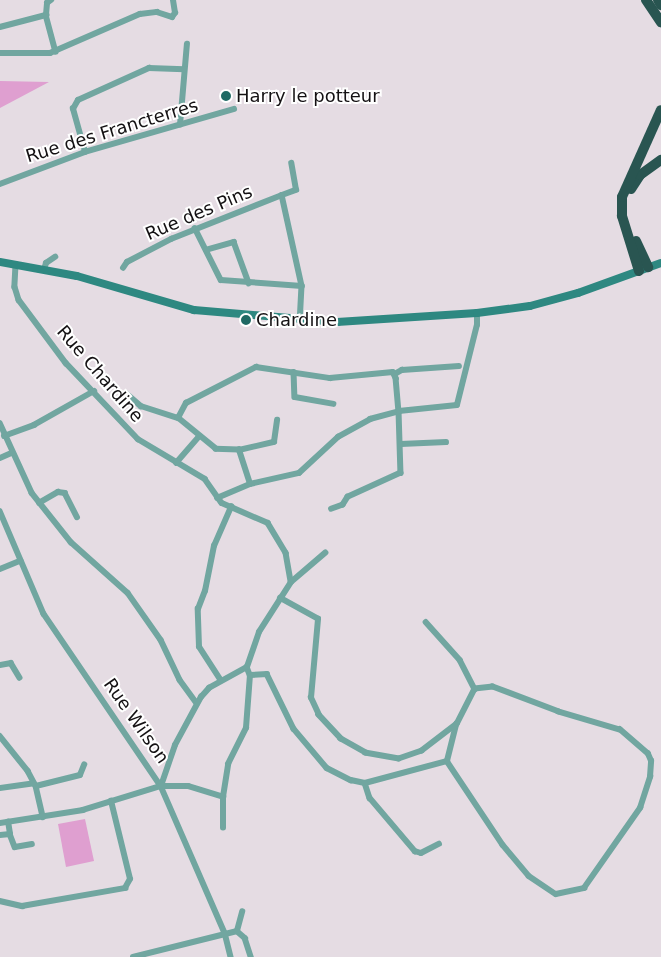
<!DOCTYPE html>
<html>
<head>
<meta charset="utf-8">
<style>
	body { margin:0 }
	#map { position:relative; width:661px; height:957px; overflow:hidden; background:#e5dce3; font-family:"DejaVu Sans",sans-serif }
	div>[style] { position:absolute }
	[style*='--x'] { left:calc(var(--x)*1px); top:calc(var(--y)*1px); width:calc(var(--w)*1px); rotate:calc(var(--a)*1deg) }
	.green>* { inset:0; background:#df9fd0 }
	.street>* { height:5.5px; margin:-2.75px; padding:0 2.75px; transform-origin:2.75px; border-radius:2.75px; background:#71a6a0 }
	.secondary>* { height:8px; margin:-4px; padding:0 4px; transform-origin:4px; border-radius:4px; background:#2e8881 }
	.highway>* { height:10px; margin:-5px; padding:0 5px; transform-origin:5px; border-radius:5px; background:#295551 }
	.dots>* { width:14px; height:14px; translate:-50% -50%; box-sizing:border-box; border:2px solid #fff; border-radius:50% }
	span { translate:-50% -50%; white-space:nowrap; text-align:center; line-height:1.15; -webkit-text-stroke:4px #fff; paint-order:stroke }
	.poi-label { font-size:18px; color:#141113 }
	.left { translate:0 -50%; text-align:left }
	.street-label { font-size:18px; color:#141113 }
</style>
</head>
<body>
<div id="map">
	<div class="green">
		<i style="clip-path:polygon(0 81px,49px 82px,0 108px)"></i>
		<i style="clip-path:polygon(85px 819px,94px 861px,66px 867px,58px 824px)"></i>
	</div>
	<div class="street">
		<i style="--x:46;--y:15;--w:38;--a:75"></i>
		<i style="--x:0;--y:27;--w:48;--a:-14.6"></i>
		<i style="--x:46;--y:15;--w:12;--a:-85"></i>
		<i style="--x:47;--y:3;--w:5;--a:-37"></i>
		<i style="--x:0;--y:53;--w:50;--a:0"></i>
		<i style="--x:50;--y:53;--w:98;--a:-23.4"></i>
		<i style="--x:140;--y:14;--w:17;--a:-7"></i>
		<i style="--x:157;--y:12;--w:16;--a:18"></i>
		<i style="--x:172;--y:17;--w:5;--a:-53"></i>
		<i style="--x:175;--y:13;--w:13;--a:-99"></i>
		<i style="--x:180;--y:125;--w:81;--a:-85.1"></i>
		<i style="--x:85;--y:152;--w:45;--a:-105.6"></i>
		<i style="--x:73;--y:109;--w:10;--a:-61"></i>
		<i style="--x:78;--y:100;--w:78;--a:-24.3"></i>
		<i style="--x:149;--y:68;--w:35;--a:2"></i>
		<i style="--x:0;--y:184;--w:91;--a:-20.6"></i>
		<i style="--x:85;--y:152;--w:155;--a:-16.1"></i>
		<i style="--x:282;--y:195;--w:15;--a:-20"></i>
		<i style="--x:296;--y:190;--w:27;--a:-100"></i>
		<i style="--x:195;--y:228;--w:58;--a:63.4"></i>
		<i style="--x:221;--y:280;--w:81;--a:4.2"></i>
		<i style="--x:206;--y:250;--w:29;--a:-16"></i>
		<i style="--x:234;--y:242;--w:44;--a:69.9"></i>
		<i style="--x:16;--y:265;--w:22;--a:93"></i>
		<i style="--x:15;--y:287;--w:14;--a:73"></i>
		<i style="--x:19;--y:300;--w:79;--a:53.3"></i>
		<i style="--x:66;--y:363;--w:105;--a:46.5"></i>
		<i style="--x:138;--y:439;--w:78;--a:30.8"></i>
		<i style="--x:205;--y:479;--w:29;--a:55"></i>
		<i style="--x:222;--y:503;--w:50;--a:23.5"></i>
		<i style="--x:268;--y:523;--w:35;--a:59"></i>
		<i style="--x:286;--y:553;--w:29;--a:80"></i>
		<i style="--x:123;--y:268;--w:7;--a:-56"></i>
		<i style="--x:127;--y:262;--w:50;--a:-27.6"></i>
		<i style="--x:171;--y:239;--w:119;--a:-21.6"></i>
		<i style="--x:282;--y:195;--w:93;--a:77.6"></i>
		<i style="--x:302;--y:286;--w:34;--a:93"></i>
		<i style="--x:44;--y:270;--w:7;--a:-74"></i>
		<i style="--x:46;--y:263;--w:11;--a:-34"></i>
		<i style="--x:294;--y:372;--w:25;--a:88"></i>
		<i style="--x:295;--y:397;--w:39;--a:10"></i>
		<i style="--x:395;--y:374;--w:8;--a:-30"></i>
		<i style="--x:402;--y:370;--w:57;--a:-4"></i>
		<i style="--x:126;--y:393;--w:20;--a:41"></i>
		<i style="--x:141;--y:406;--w:39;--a:18"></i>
		<i style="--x:0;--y:423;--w:77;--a:65.4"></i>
		<i style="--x:32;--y:493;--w:63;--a:51.5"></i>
		<i style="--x:71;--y:542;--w:76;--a:41.8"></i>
		<i style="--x:128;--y:593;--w:57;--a:54.9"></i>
		<i style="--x:161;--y:640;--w:44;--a:64.6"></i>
		<i style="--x:180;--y:680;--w:29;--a:54"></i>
		<i style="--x:4;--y:436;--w:32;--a:-20"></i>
		<i style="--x:34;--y:425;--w:69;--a:-29.5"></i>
		<i style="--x:401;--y:444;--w:45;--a:-2.5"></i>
		<i style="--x:239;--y:450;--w:36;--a:-13"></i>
		<i style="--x:274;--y:442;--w:22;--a:-82"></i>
		<i style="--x:0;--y:458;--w:12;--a:-24"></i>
		<i style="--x:176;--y:463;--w:35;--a:-49"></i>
		<i style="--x:250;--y:484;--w:36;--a:-108"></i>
		<i style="--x:239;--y:450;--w:23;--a:-178"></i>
		<i style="--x:216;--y:449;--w:49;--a:-140.8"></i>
		<i style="--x:178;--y:418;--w:17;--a:-62"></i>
		<i style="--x:186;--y:403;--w:79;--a:-27.2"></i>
		<i style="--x:256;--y:367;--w:75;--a:8.5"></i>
		<i style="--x:330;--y:378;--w:63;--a:-5.4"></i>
		<i style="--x:393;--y:372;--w:7;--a:63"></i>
		<i style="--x:396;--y:378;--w:33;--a:85"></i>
		<i style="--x:399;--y:411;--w:62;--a:88.2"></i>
		<i style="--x:401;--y:473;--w:58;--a:155.6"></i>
		<i style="--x:348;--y:497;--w:9;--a:122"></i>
		<i style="--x:343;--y:505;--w:12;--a:160"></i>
		<i style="--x:217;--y:498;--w:36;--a:-23"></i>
		<i style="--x:250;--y:484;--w:50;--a:-12.7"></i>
		<i style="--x:299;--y:473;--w:53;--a:-42.7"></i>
		<i style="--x:338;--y:437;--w:37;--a:-29"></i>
		<i style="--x:370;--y:419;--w:30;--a:-15"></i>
		<i style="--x:399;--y:411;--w:58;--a:-5.9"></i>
		<i style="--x:457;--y:405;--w:82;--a:-76"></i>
		<i style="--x:477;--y:325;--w:12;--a:-90"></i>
		<i style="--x:39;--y:503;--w:22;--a:-30"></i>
		<i style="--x:58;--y:492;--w:7;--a:8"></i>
		<i style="--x:65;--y:493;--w:27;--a:63"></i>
		<i style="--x:0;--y:511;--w:112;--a:66.9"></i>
		<i style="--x:44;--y:614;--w:208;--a:55.8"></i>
		<i style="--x:161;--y:786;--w:160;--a:66.5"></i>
		<i style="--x:225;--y:933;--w:25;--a:76"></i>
		<i style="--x:0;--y:569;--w:22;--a:-22"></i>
		<i style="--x:426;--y:622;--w:51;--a:48.2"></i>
		<i style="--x:460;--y:660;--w:33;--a:63"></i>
		<i style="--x:0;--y:665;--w:11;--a:-10"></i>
		<i style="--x:11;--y:663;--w:17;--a:59"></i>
		<i style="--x:247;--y:667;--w:9;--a:69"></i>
		<i style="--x:250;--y:675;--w:17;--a:-3"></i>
		<i style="--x:267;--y:674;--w:61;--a:63.9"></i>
		<i style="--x:294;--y:729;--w:51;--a:49.8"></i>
		<i style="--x:327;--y:768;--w:27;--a:27"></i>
		<i style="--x:351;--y:780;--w:14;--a:12"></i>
		<i style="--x:365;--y:783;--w:85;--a:-15"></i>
		<i style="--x:447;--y:761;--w:101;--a:56.3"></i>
		<i style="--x:503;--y:845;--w:40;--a:50"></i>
		<i style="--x:529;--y:876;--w:32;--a:34"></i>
		<i style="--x:556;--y:894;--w:29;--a:-12"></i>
		<i style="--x:584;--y:888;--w:98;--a:-55"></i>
		<i style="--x:640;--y:808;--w:33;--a:-72"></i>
		<i style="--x:650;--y:777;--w:16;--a:-86"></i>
		<i style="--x:651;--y:761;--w:8;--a:-113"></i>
		<i style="--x:648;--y:754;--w:37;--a:-139"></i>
		<i style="--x:620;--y:730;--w:64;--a:-163.6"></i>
		<i style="--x:559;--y:712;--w:71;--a:-159.3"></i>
		<i style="--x:493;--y:687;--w:18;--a:174"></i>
		<i style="--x:475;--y:689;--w:39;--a:117"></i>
		<i style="--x:457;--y:724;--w:44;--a:142.4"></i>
		<i style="--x:422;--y:751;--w:24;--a:161"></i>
		<i style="--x:399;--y:759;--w:34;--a:-170"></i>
		<i style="--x:366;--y:753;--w:29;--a:-151"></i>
		<i style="--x:341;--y:739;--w:33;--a:-133"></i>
		<i style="--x:319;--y:715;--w:19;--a:-115"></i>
		<i style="--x:311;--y:698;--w:79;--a:-84.9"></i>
		<i style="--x:318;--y:619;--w:43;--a:-151.1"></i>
		<i style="--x:221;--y:681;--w:40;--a:-122.9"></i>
		<i style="--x:199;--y:647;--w:38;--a:-92"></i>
		<i style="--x:198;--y:609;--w:19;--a:-69"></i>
		<i style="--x:205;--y:591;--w:46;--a:-78.7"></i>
		<i style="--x:214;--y:546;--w:43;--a:-66.4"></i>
		<i style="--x:0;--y:736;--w:45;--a:51.3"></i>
		<i style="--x:28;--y:771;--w:17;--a:62"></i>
		<i style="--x:36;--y:786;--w:32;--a:77"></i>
		<i style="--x:447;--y:761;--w:38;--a:-76"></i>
		<i style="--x:365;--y:783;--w:16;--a:72"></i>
		<i style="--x:370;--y:798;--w:70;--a:49.7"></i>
		<i style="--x:415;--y:851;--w:6;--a:18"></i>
		<i style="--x:421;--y:853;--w:20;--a:-27"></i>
		<i style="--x:36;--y:786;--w:45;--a:-14"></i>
		<i style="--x:80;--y:775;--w:11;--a:-68"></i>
		<i style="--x:161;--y:786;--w:43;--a:-71.1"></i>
		<i style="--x:175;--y:745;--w:55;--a:-61.6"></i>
		<i style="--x:201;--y:697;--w:12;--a:-48"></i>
		<i style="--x:209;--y:688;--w:43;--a:-28.9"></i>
		<i style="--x:247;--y:667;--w:37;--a:-71"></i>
		<i style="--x:259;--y:632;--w:59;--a:-57.4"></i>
		<i style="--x:291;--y:582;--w:45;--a:-40.5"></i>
		<i style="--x:0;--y:788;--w:34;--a:-8"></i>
		<i style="--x:0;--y:823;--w:84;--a:-8.9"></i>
		<i style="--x:83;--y:810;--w:82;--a:-17.1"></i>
		<i style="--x:161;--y:786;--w:27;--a:0"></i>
		<i style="--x:188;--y:786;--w:37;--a:17"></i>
		<i style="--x:223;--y:828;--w:31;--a:-90"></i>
		<i style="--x:223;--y:797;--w:33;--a:-81"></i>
		<i style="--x:228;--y:764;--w:40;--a:-63.4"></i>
		<i style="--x:246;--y:728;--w:53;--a:-85.7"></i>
		<i style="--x:10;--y:834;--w:14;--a:69"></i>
		<i style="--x:15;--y:847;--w:17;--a:-10"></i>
		<i style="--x:0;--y:835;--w:10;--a:-6"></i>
		<i style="--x:10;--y:834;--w:12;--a:-99"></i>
		<i style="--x:0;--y:901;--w:23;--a:13"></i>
		<i style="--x:22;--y:906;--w:105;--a:-9.9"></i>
		<i style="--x:125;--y:888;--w:10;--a:-61"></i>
		<i style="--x:130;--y:879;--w:80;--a:-103.7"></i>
		<i style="--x:237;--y:931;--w:20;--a:-75"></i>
		<i style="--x:133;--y:957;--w:107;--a:-14"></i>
		<i style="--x:237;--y:931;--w:11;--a:41"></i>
		<i style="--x:245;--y:938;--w:20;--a:72"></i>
	</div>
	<div class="secondary">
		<i style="--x:0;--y:262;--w:78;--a:10.3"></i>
		<i style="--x:77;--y:276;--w:122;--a:16.2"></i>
		<i style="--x:194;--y:310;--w:144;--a:4.8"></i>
		<i style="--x:337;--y:322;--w:140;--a:-3.7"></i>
		<i style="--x:477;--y:313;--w:53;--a:-7.5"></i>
		<i style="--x:530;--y:306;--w:50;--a:-15.2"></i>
		<i style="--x:578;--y:293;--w:88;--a:-19.9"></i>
	</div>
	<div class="highway">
		<i style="--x:646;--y:0;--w:27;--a:56"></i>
		<i style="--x:658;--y:0;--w:6;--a:59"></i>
		<i style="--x:631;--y:189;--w:17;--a:-57"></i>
		<i style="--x:640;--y:175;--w:26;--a:-36"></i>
		<i style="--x:636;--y:241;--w:29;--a:65"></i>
		<i style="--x:639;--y:271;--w:58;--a:-107.2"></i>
		<i style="--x:622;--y:216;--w:19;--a:-90"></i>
		<i style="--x:622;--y:197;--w:95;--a:-65.9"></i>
	</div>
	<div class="dots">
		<i style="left:226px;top:96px;background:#1f6964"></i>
		<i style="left:246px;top:320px;background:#1f6964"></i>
	</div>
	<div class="poi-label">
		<span class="left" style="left:236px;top:96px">Harry le potteur</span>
		<span class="left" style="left:256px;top:320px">Chardine</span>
	</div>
	<div class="street-label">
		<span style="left:112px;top:131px;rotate:-17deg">Rue des Francterres</span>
		<span style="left:199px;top:213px;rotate:-23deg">Rue des Pins</span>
		<span style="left:100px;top:374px;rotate:49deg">Rue Chardine</span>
		<span style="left:136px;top:721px;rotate:55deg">Rue Wilson</span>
	</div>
</div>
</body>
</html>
